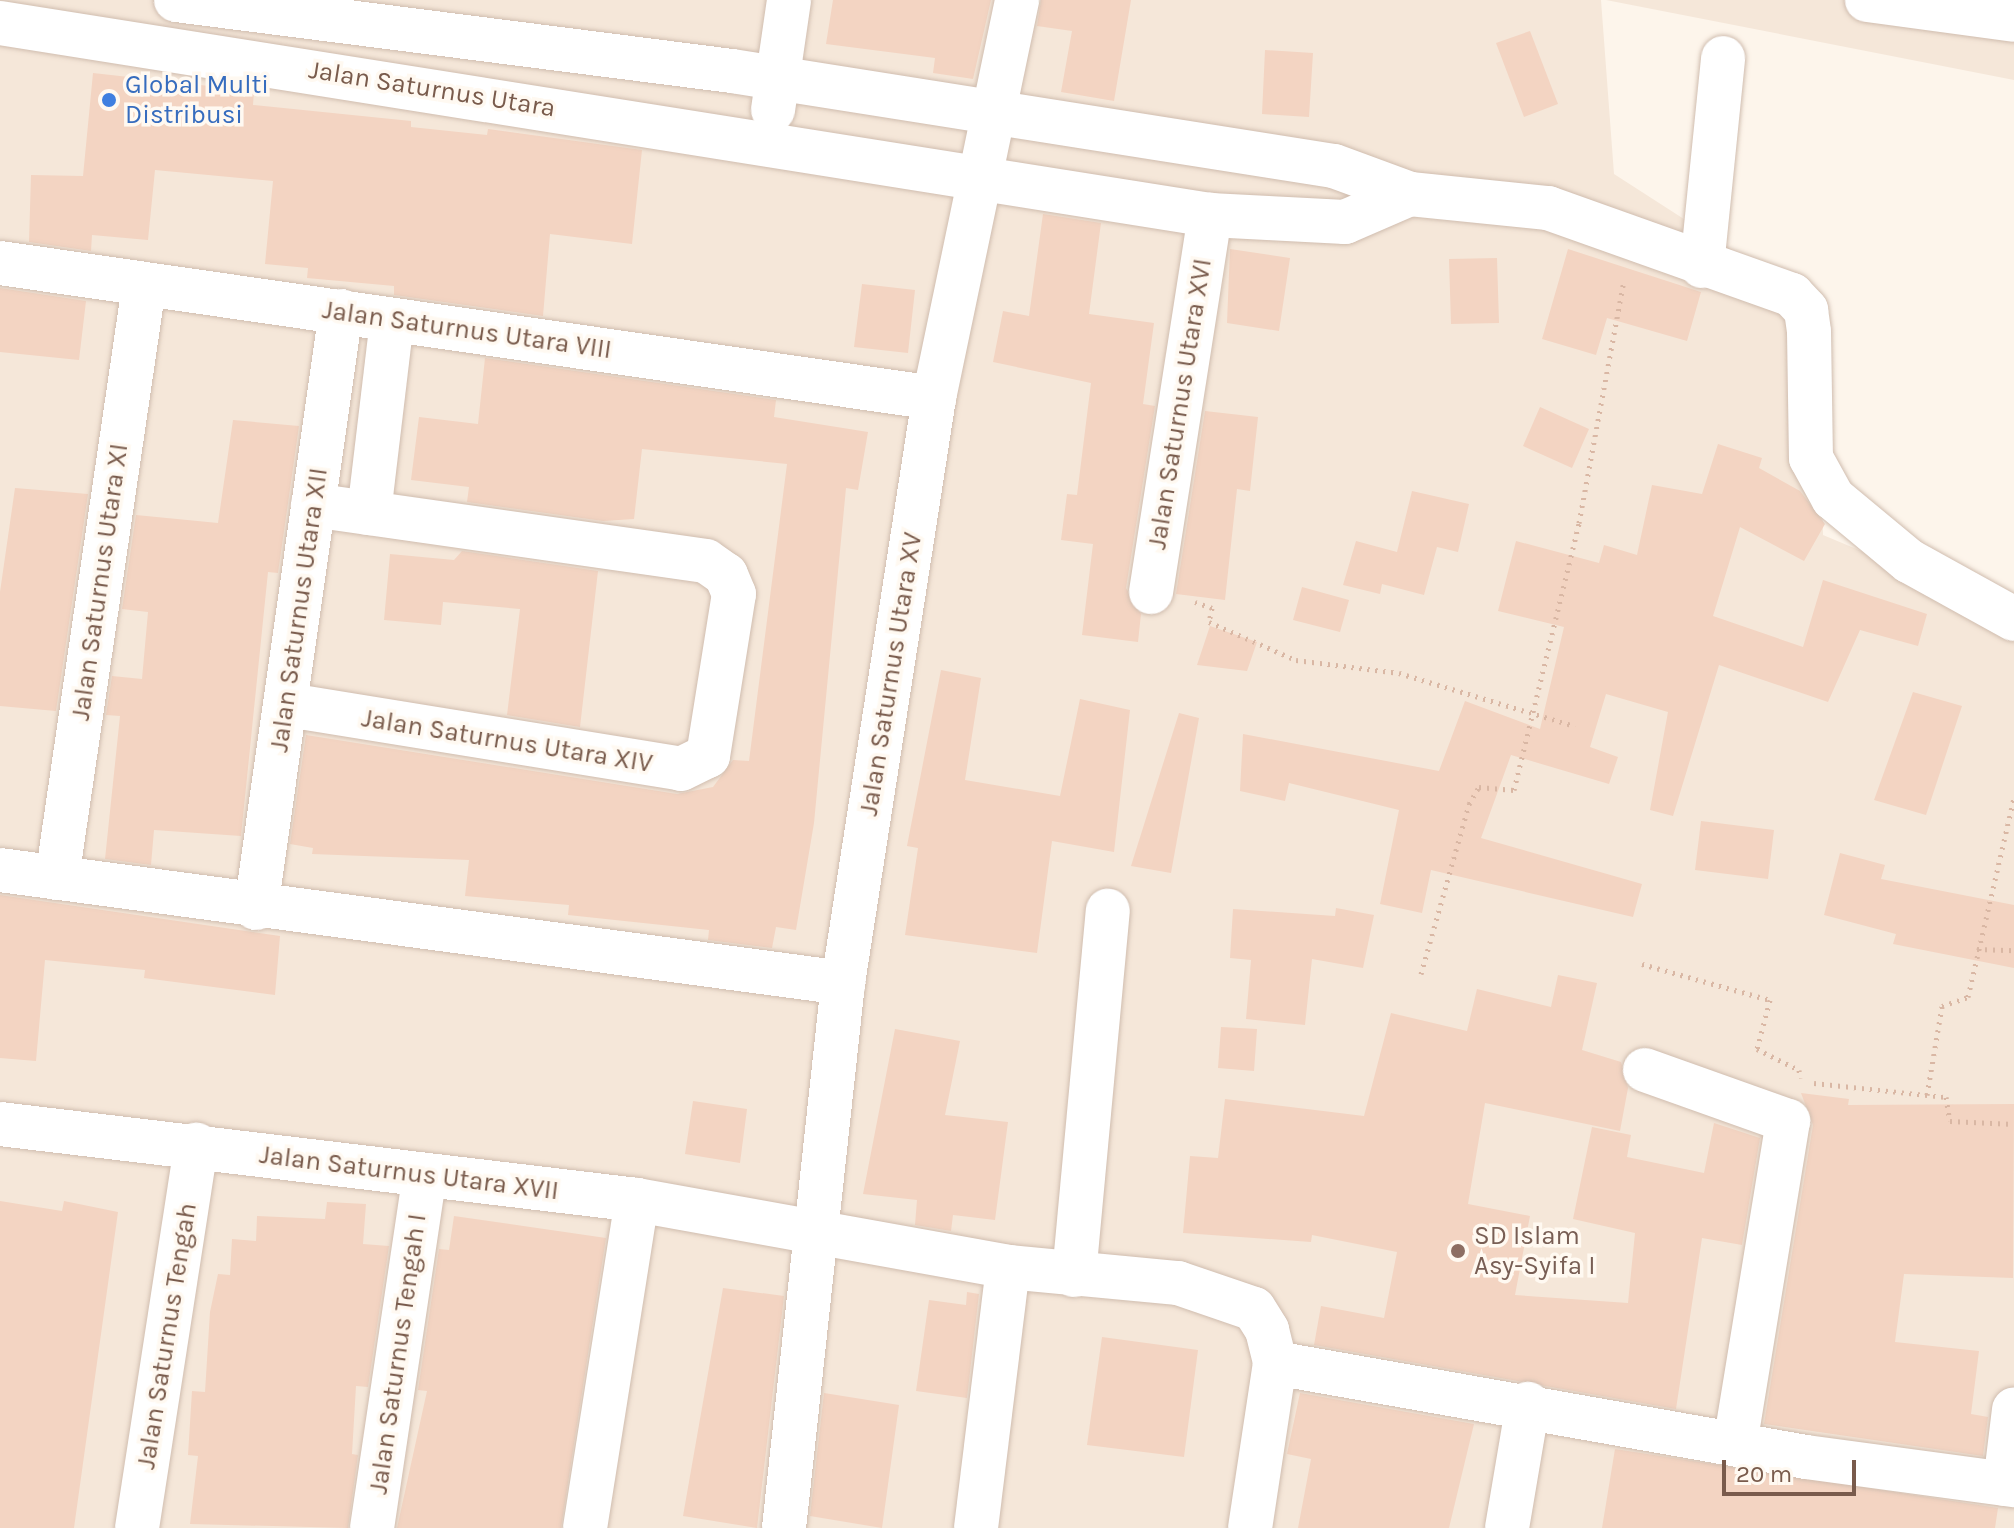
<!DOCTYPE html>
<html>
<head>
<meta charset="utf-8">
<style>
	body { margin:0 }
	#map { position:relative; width:2014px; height:1528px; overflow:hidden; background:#fdf5eb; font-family:Karla,sans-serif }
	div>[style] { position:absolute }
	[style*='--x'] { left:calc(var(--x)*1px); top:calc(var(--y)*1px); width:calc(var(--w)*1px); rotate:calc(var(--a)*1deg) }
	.residential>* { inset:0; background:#f5e7d9 }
	.building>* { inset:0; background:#f3d4c2 }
	.path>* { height:5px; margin-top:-2.5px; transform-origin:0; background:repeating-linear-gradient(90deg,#d9b7a4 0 2px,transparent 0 8px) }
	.roads { filter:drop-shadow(0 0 2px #d0bdaf) drop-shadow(0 0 2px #d0bdaf) }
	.minor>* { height:44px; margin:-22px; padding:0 22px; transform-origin:22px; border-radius:22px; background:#fff }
	.dots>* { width:22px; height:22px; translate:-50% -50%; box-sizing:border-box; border:4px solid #fff9f1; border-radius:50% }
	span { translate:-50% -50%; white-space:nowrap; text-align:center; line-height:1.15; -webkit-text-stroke:7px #fff9f1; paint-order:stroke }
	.shop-label { font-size:26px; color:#366cbe }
	.left { translate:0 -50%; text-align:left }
	.street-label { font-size:26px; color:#795b4c }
	.education-label { font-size:26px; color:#785e54 }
	.scale { position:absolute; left:1722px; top:1460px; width:134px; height:36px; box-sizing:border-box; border:4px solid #795b4c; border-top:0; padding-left:10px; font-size:24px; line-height:28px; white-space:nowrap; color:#795b4c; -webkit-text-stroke:6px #fff9f1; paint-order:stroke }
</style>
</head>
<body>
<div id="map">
	<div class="residential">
		<i style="clip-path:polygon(0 0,1601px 0,1614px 174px,1819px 306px,1823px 535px,2014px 615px,2014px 1528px,0 1528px)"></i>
		<i style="clip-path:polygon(1606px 0,2014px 0,2014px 80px)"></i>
	</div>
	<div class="building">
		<i style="clip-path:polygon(833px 0,991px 0,973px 79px,933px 73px,935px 58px,826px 44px)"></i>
		<i style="clip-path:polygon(1041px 0,1131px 0,1114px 101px,1061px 92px,1072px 31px,1037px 26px)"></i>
		<i style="clip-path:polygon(1530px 31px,1558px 104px,1524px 117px,1496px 43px)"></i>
		<i style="clip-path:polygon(1265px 50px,1313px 53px,1309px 117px,1262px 114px)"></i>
		<i style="clip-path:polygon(93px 73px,254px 91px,253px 105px,411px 121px,411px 127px,487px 135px,488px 129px,642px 150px,632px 244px,550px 234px,543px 316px,394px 295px,394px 286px,307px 278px,308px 268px,265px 264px,273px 181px,155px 170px,148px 240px,92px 235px,91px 251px,29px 242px,31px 175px,83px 176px)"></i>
		<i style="clip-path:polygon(1043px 214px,1101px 223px,1089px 314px,1154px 323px,1143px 404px,1155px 406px,1126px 588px,1141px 614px,1138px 642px,1082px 635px,1093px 544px,1061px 540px,1067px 494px,1077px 495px,1091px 383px,993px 362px,1003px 311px,1029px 316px)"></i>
		<i style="clip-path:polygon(1230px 249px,1290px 258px,1279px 331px,1227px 323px)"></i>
		<i style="clip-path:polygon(1568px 249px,1701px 292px,1687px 341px,1607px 318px,1596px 355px,1542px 339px)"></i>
		<i style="clip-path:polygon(1497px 258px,1499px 323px,1451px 324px,1449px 259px)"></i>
		<i style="clip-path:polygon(862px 284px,915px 290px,908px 353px,854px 347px)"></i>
		<i style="clip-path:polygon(0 288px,86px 301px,79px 360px,0 352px)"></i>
		<i style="clip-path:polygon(485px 358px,776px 400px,774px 417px,868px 432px,858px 490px,846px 488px,814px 823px,796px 930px,776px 927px,772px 948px,708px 940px,709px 930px,568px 915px,569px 905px,465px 896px,469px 860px,312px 854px,313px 848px,290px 844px,306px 735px,677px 794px,713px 787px,733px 760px,749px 761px,787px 464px,642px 449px,634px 519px,603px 521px,467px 502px,469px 487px,411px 480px,419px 417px,478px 424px)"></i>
		<i style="clip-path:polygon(1540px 407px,1589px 429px,1572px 468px,1523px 446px)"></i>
		<i style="clip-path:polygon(1205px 411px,1258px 417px,1250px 491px,1237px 489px,1225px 600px,1176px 594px)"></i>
		<i style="clip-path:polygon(233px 420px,299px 426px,278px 573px,268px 572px,241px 836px,154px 830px,151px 865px,105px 859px,120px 716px,106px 715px,112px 676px,142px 679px,148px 612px,122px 609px,136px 515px,218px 523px)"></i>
		<i style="clip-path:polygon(1718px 444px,1762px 458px,1759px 468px,1800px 491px,1825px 524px,1804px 561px,1740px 527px,1713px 616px,1803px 647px,1823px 580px,1927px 614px,1918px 646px,1860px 630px,1828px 702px,1719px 665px,1673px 816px,1650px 810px,1668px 712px,1606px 694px,1590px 747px,1618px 757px,1609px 784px,1511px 755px,1481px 838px,1642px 884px,1633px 917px,1431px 870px,1422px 913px,1380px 904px,1399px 810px,1289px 783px,1285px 801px,1240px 791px,1243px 734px,1439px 771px,1465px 701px,1540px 729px,1564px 627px,1498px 611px,1516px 541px,1599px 563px,1604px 545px,1637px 555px,1652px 485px,1702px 494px)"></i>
		<i style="clip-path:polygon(15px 488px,88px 494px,56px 711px,0 706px,0 592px)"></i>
		<i style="clip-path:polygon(1412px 491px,1469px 504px,1458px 552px,1437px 547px,1424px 595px,1382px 584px,1380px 594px,1343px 585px,1356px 541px,1397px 552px)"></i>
		<i style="clip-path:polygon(462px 551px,598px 571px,580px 727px,507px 715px,520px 609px,443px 602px,441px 625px,384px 620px,390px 554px,454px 560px)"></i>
		<i style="clip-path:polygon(1302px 587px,1349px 600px,1340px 632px,1293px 620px)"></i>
		<i style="clip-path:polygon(1210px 626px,1257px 642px,1247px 671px,1197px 665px)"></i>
		<i style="clip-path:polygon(941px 670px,981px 678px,965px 780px,1060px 796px,1080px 699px,1130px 710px,1114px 852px,1052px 841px,1037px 953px,905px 935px,918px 848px,907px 846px)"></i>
		<i style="clip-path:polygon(1913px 692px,1962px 706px,1926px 815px,1874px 800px)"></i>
		<i style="clip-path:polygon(1179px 713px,1199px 718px,1171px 873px,1131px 866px)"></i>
		<i style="clip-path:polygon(1701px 821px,1774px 830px,1768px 879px,1695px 870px)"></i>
		<i style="clip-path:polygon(1840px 853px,1885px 865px,1881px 879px,2014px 905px,2014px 968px,1893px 944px,1896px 934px,1824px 915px)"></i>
		<i style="clip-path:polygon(0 895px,280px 936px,275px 995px,144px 978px,145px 970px,45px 960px,36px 1061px,0 1058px)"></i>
		<i style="clip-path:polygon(1336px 908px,1374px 915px,1363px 968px,1312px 959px,1305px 1025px,1246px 1019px,1251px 960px,1230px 958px,1233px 909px,1335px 916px)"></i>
		<i style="clip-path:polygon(1558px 975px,1597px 983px,1582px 1050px,1621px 1062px,1628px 1088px,1620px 1131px,1485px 1103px,1468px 1204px,1530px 1216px,1515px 1295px,1628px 1303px,1635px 1233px,1573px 1219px,1592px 1127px,1631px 1135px,1627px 1157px,1704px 1173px,1714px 1123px,1760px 1138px,1742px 1245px,1702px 1238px,1676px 1409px,1314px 1345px,1321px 1306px,1384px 1318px,1397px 1252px,1312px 1235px,1311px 1242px,1183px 1233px,1190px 1156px,1218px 1158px,1225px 1099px,1364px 1116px,1391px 1013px,1467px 1031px,1477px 989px,1551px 1007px)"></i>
		<i style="clip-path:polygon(1221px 1027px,1257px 1029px,1254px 1071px,1218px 1068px)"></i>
		<i style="clip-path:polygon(895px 1029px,960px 1041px,945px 1115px,1008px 1122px,995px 1220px,953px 1215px,951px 1231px,915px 1225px,917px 1200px,863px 1194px)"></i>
		<i style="clip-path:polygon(1801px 1093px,1849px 1099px,1848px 1105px,2014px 1104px,2013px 1278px,1904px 1274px,1895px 1342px,1979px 1351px,1971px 1414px,1988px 1417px,1983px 1456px,1764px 1424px,1813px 1125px)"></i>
		<i style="clip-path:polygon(693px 1101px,747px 1109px,740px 1163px,685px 1154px)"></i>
		<i style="clip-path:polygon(0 1201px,62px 1211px,64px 1201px,118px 1212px,74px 1528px,0 1528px)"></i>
		<i style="clip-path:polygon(327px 1202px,366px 1204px,363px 1244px,389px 1246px,368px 1387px,356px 1386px,352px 1454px,358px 1455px,348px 1528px,190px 1524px,198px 1456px,188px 1455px,192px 1391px,205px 1392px,210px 1312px,218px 1274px,230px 1275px,232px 1239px,256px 1241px,257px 1216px,325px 1219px)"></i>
		<i style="clip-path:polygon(454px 1216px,606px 1238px,561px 1528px,397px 1528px,427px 1391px,418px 1390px,439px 1249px,449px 1250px)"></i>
		<i style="clip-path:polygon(723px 1288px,784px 1296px,757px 1528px,683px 1516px)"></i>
		<i style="clip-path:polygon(967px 1292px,979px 1294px,967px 1398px,916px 1391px,929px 1300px,966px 1305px)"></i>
		<i style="clip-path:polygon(1102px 1337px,1198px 1350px,1184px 1457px,1087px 1445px)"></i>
		<i style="clip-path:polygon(824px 1393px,899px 1405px,882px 1528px,810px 1516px)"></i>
		<i style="clip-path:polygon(1300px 1393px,1474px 1424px,1449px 1528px,1298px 1528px,1311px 1459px,1287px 1454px)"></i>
		<i style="clip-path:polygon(1615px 1449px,1998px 1508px,1995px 1528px,1602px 1528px)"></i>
	</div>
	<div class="path">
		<i style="--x:1195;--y:602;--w:18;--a:19"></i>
		<i style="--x:1212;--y:608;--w:14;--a:102"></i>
		<i style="--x:1209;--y:622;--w:95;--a:23.6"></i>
		<i style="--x:1296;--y:660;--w:104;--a:7.2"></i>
		<i style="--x:1399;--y:673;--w:184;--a:16.8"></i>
		<i style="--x:1977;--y:949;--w:37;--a:2"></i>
		<i style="--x:1642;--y:964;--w:133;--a:15.7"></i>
		<i style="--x:1770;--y:1000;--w:51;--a:104.9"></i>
		<i style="--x:1757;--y:1049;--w:47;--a:26.6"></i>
		<i style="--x:1799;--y:1070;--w:8;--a:83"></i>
		<i style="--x:1421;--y:974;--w:177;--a:-74.2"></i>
		<i style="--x:1469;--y:804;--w:20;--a:-60"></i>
		<i style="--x:1479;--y:787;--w:35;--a:5"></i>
		<i style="--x:1514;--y:790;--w:275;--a:-76.3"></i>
		<i style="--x:1579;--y:523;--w:247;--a:-79.5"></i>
		<i style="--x:1814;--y:1083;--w:133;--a:6.1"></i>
		<i style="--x:1946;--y:1097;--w:24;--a:81"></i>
		<i style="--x:1950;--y:1121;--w:64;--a:2.7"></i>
		<i style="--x:1927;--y:1095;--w:90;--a:-80.4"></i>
		<i style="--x:1942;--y:1006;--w:28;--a:-19"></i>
		<i style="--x:1968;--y:997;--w:205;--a:-77"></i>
	</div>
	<div class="roads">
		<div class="minor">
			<i style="--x:176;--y:0;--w:561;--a:7.28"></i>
			<i style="--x:732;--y:71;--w:609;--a:8.97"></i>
			<i style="--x:1334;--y:166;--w:81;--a:20.2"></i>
			<i style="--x:1410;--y:194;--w:139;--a:5.8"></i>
			<i style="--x:1548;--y:208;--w:259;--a:19.6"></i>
			<i style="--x:1792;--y:295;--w:21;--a:47"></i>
			<i style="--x:1806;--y:310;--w:22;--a:82"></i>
			<i style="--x:1809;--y:332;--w:126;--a:89.1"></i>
			<i style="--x:1811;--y:458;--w:46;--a:61.2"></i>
			<i style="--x:1833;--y:498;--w:99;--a:39.7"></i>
			<i style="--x:1909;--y:561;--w:120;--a:28.9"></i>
			<i style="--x:1867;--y:0;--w:148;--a:7.7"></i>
			<i style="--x:0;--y:23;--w:1225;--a:9.02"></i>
			<i style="--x:1210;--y:215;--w:135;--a:3"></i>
			<i style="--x:1345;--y:222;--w:71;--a:-23.3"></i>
			<i style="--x:773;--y:110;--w:111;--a:-81.7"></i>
			<i style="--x:0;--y:263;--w:944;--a:8.22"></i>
			<i style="--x:1702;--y:266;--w:209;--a:-84.2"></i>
			<i style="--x:369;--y:513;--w:194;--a:-83.2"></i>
			<i style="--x:1151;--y:592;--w:382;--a:-81.1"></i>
			<i style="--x:288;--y:705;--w:398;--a:9.2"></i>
			<i style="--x:681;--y:769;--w:30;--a:-26"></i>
			<i style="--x:708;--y:756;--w:164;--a:-80.9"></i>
			<i style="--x:734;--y:594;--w:21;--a:-113"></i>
			<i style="--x:726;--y:575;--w:24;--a:-145"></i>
			<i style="--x:706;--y:561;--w:397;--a:-171.9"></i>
			<i style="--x:0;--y:870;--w:851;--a:7.63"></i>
			<i style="--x:57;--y:878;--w:598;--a:-81.64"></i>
			<i style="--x:256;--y:908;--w:603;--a:-81.9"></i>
			<i style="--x:1645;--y:1070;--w:152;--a:19.6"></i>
			<i style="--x:1788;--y:1121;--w:327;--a:99.3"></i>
			<i style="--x:0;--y:1124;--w:642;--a:6.8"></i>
			<i style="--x:637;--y:1200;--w:377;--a:10.2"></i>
			<i style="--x:1008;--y:1267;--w:171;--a:5.4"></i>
			<i style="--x:1178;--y:1283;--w:80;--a:18.9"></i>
			<i style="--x:1254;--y:1309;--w:25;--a:58"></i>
			<i style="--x:1267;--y:1330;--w:34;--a:76"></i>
			<i style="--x:1275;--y:1363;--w:167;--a:98.6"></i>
			<i style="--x:1074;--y:1275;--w:366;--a:-84.7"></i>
			<i style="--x:1275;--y:1363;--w:539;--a:10.04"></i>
			<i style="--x:1806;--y:1457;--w:210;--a:7.7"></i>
			<i style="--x:2005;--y:1484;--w:75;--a:-83.1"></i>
			<i style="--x:137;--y:1528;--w:388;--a:-81.2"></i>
			<i style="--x:372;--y:1528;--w:352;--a:-81.5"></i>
			<i style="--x:585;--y:1528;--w:332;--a:-81"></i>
			<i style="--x:784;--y:1528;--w:548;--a:-83.82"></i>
			<i style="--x:843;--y:983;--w:592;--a:-81.16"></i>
			<i style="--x:934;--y:398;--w:407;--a:-78.2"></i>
			<i style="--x:976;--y:1528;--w:263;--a:-83"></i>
			<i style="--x:1507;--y:1528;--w:126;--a:-80.4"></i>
		</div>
	</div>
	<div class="dots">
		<i style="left:109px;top:100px;background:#3f7fe0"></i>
		<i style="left:1458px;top:1251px;background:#8d6e63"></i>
	</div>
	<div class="shop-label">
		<span class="left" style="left:125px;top:100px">Global Multi<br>Distribusi</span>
	</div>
	<div class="street-label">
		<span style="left:432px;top:89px;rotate:9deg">Jalan Saturnus Utara</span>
		<span style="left:467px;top:330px;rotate:8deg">Jalan Saturnus Utara VIII</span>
		<span style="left:1180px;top:404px;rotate:-81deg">Jalan Saturnus Utara XVI</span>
		<span style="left:100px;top:582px;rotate:-82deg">Jalan Saturnus Utara XI</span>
		<span style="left:299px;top:610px;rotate:-82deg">Jalan Saturnus Utara XII</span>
		<span style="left:891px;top:674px;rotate:-81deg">Jalan Saturnus Utara XV</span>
		<span style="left:507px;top:741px;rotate:9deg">Jalan Saturnus Utara XIV</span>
		<span style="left:409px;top:1173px;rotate:7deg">Jalan Saturnus Utara XVII</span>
		<span style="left:167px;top:1336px;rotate:-81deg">Jalan Saturnus Tengah</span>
		<span style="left:398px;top:1354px;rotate:-82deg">Jalan Saturnus Tengah I</span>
	</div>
	<div class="education-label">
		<span class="left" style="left:1474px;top:1251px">SD Islam<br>Asy-Syifa I</span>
	</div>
	<div class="scale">20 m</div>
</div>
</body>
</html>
